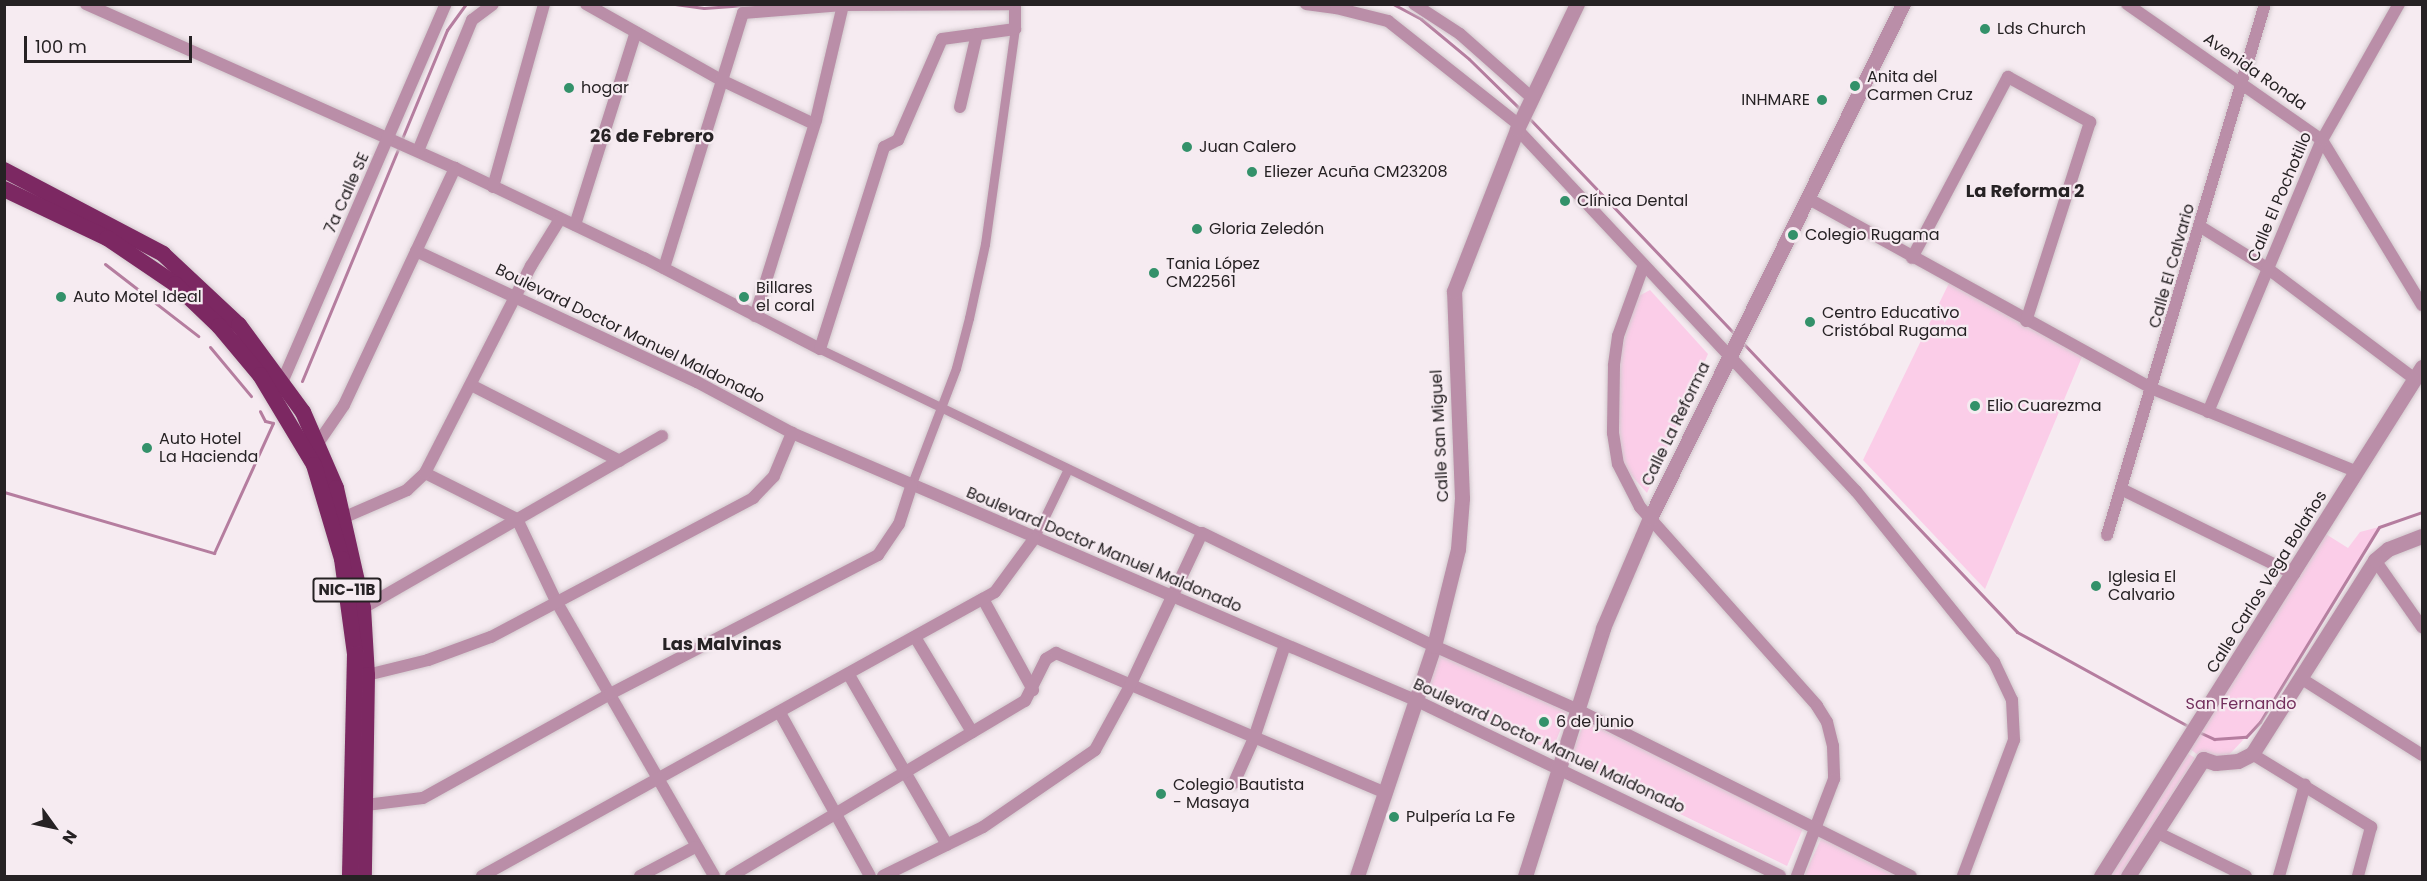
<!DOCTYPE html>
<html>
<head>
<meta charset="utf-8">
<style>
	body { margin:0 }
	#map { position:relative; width:2427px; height:881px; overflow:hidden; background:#f6ebf1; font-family:Poppins,sans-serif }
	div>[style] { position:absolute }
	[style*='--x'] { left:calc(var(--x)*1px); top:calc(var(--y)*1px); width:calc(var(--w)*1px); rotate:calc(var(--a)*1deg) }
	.green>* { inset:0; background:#fbcde8 }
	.stream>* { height:3px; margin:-1.5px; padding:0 1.5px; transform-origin:1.5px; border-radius:1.5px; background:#b57d9f }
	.roads { filter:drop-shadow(0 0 2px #d1c7cc) drop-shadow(0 0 2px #d1c7cc) }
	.pedestrian>* { height:9px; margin:-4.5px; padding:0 4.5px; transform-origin:4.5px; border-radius:4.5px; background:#ba8ea8 }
	.minor>* { height:12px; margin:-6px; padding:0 6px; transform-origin:6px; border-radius:6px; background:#ba8ea8 }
	.tertiary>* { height:15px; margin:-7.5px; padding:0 7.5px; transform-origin:7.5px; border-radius:7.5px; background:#ba8ea8 }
	.trunk>* { height:16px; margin:-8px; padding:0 8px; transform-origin:8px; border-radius:8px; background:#7c2862 }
	.dots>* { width:16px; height:16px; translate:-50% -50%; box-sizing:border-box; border:3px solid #f6ebf1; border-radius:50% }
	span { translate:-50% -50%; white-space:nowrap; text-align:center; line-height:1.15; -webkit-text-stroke:4.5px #f6ebf1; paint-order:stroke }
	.shield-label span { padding:2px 4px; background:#f6ebf1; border:2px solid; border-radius:4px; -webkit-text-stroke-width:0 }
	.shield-label { font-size:15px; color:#262224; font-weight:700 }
	.poi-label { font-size:16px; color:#262224 }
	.left { translate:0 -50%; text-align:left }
	.right { translate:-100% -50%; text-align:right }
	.street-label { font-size:16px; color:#262224 }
	.park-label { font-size:16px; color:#732f5d }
	.neighbourhood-label { font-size:18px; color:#262224; font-weight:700 }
	.frame { position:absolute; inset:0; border:6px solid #262224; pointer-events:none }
	.north { position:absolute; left:24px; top:797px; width:60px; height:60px; -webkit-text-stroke:4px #f6ebf1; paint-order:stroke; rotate:123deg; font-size:16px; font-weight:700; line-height:24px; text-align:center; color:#262224 }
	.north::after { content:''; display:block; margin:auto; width:21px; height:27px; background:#262224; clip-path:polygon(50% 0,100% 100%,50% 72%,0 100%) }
	.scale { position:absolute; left:24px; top:36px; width:168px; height:27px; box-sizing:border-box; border:3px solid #262224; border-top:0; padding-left:8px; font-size:18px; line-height:21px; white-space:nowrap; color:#262224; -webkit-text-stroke:4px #f6ebf1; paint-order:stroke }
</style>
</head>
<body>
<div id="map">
	<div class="green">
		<i style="clip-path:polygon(1951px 279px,2084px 352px,1985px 589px,1863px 460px)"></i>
		<i style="clip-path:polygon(1650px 290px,1708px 354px,1647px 493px,1623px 466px,1617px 425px,1618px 367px,1630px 315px,1637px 297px)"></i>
		<i style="clip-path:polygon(2379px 527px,2260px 722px,2227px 757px,2203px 759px,2185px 745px,2321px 531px,2348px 548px,2360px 532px)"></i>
		<i style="clip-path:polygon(1439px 655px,1568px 711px,1552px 751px,1422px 691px)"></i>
		<i style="clip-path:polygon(1585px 721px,1804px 826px,1787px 866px,1569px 760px)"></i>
		<i style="clip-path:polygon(2184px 751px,2195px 758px,2120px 876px,2104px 876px)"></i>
		<i style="clip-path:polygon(1822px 837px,1897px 876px,1804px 876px)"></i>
	</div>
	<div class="stream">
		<i style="--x:675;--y:4;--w:29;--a:8"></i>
		<i style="--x:704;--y:8;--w:56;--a:-4.1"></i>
		<i style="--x:1393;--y:4;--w:32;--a:28"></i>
		<i style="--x:1421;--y:19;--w:62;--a:39.8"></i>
		<i style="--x:1469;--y:59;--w:73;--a:44.4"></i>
		<i style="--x:1528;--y:117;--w:300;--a:46.4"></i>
		<i style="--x:401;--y:141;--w:120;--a:-67.5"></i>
		<i style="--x:447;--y:30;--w:32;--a:-54"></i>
		<i style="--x:105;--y:264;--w:118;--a:37.7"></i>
		<i style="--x:1741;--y:341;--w:401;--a:46.5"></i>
		<i style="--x:2017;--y:632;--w:195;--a:28.8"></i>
		<i style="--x:210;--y:347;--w:64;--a:50.1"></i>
		<i style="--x:302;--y:381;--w:253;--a:-67.5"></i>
		<i style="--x:4;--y:492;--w:219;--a:16.2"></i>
		<i style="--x:214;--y:553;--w:143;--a:-65.6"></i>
		<i style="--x:273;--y:423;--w:8;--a:-166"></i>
		<i style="--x:265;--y:421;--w:11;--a:-117"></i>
		<i style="--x:2199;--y:732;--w:17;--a:25"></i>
		<i style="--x:2214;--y:739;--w:32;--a:-4"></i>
		<i style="--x:2246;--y:737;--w:21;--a:-47"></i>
		<i style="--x:2260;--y:722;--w:228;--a:-58.6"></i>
		<i style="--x:2379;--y:527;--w:46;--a:-19.2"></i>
	</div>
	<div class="roads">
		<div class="pedestrian">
			<i style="--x:820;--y:349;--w:424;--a:25.7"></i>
			<i style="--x:911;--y:486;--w:126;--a:-69.1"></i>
			<i style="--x:956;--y:368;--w:52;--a:-75.4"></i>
			<i style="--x:969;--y:318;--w:76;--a:-77.8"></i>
			<i style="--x:985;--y:244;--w:217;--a:-82.1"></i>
			<i style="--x:1034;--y:539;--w:78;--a:-64.1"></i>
		</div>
		<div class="minor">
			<i style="--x:86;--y:4;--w:404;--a:24"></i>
			<i style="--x:455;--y:168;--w:209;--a:25.5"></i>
			<i style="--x:644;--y:258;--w:198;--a:27.3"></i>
			<i style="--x:820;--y:349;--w:212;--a:-72.4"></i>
			<i style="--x:884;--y:147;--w:16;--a:-27"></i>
			<i style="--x:898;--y:140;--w:110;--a:-66.5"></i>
			<i style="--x:942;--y:39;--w:74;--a:-7.8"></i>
			<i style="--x:1015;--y:29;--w:25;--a:-90"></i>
			<i style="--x:586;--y:4;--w:155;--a:29.4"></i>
			<i style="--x:721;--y:80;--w:103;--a:25.3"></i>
			<i style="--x:1306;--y:4;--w:30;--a:8"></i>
			<i style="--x:1336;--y:8;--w:54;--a:14"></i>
			<i style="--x:1388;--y:21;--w:167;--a:38.4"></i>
			<i style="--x:1414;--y:4;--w:55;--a:33.1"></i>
			<i style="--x:1460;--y:34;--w:95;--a:41.6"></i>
			<i style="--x:2127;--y:4;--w:238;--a:34.9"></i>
			<i style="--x:2322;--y:140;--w:193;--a:58.8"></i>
			<i style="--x:960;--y:107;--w:75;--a:-76.9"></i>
			<i style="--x:1517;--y:129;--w:496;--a:46.9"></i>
			<i style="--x:1856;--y:491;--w:220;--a:51.1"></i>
			<i style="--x:1994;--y:662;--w:42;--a:64.7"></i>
			<i style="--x:2012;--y:700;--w:40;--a:87.1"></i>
			<i style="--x:2014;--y:740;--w:145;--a:110.6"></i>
			<i style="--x:418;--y:151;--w:142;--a:-67.6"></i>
			<i style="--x:472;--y:20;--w:26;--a:-37"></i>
			<i style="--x:493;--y:187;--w:190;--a:-74.4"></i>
			<i style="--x:1807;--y:198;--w:395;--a:28.9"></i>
			<i style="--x:2153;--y:389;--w:220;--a:22.1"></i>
			<i style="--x:575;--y:225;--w:202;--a:-72.5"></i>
			<i style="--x:2201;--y:227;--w:78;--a:31.8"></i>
			<i style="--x:2267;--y:268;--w:185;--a:36.9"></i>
			<i style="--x:416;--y:251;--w:310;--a:25"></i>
			<i style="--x:697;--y:382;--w:108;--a:28.2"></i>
			<i style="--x:792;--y:433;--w:678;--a:23.2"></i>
			<i style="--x:1415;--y:700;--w:405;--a:25.7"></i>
			<i style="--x:1912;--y:258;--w:205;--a:-62.1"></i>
			<i style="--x:2008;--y:77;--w:94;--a:28.8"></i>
			<i style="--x:2090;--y:122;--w:209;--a:107.8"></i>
			<i style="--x:1643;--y:267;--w:73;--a:109.9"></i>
			<i style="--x:1618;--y:336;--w:30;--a:98"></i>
			<i style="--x:1614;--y:366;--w:67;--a:90.9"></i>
			<i style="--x:1613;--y:433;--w:31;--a:81"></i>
			<i style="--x:1618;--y:464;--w:48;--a:62.9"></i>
			<i style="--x:1640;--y:507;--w:266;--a:48.3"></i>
			<i style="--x:1817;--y:706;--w:19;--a:58"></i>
			<i style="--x:1827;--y:722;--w:25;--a:76"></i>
			<i style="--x:1833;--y:746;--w:33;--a:88"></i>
			<i style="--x:1834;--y:779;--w:104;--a:110.9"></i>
			<i style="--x:664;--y:268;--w:267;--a:-72.8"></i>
			<i style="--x:743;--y:13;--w:100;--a:-4.6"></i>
			<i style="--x:843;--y:5;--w:166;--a:-0.3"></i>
			<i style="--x:755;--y:316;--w:205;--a:-72.7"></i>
			<i style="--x:816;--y:120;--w:118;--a:-76.8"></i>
			<i style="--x:471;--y:385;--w:167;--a:27"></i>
			<i style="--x:276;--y:386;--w:9;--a:-41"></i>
			<i style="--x:283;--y:380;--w:410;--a:-66.6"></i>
			<i style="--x:2208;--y:412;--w:295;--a:-67.3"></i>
			<i style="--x:2322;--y:140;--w:156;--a:-60.5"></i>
			<i style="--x:318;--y:443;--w:46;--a:-55.6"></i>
			<i style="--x:344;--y:405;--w:262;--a:-64.9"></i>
			<i style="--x:425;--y:473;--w:103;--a:26.6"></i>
			<i style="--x:517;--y:519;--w:91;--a:64.6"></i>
			<i style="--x:556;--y:601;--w:317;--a:60.1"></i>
			<i style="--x:2121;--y:489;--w:193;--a:26.2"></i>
			<i style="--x:345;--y:517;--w:68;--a:-23.5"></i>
			<i style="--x:407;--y:490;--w:25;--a:-43"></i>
			<i style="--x:425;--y:473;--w:233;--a:-62.9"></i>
			<i style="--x:531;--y:266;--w:55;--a:-58.3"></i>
			<i style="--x:2107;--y:535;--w:554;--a:-73.43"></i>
			<i style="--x:2375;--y:560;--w:82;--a:55"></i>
			<i style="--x:983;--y:599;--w:104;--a:61.2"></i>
			<i style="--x:363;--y:608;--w:345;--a:-29.9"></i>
			<i style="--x:915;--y:637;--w:111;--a:59"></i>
			<i style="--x:367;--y:675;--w:63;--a:-13.8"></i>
			<i style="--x:428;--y:660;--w:67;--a:-20.1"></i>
			<i style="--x:491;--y:637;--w:297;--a:-27.9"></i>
			<i style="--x:753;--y:498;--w:30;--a:-46"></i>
			<i style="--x:774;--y:476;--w:47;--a:-67.3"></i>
			<i style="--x:849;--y:675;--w:196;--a:60"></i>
			<i style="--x:2302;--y:679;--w:142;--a:32.3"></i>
			<i style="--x:780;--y:713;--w:186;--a:61.1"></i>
			<i style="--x:2252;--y:754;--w:140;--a:31.5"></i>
			<i style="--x:2371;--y:827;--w:51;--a:104.9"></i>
			<i style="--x:1234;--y:783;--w:49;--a:-66"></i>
			<i style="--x:1254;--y:738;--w:98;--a:-71.6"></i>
			<i style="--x:358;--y:806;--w:65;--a:-7"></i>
			<i style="--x:423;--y:798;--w:214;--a:-29.1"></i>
			<i style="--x:610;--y:694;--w:302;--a:-27.4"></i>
			<i style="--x:878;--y:555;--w:37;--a:-56"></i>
			<i style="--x:899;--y:524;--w:40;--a:-72"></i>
			<i style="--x:2156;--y:832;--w:100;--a:26.1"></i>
			<i style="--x:482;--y:876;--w:586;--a:-28.97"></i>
			<i style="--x:995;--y:592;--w:66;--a:-53.7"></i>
			<i style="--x:640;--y:876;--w:62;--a:-27.8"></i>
			<i style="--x:731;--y:876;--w:342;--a:-30.8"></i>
			<i style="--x:1025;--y:701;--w:47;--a:-63.4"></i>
			<i style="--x:1046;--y:659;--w:12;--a:-31"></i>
			<i style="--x:1056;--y:653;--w:358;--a:23"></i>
			<i style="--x:883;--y:876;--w:111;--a:-26.1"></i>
			<i style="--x:983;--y:827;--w:136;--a:-34.5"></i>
			<i style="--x:1095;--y:750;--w:73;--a:-61.3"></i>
			<i style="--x:1130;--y:686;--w:169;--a:-64.8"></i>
			<i style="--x:1202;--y:533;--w:258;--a:26"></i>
			<i style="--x:1434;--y:646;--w:155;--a:23.9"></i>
			<i style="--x:1576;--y:709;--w:374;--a:26.5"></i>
			<i style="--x:2279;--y:876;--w:95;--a:-74.1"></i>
		</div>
		<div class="tertiary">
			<i style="--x:1357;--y:876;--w:243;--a:-71.5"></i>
			<i style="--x:1434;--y:646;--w:100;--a:-76.1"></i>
			<i style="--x:1458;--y:549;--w:51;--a:-85.5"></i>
			<i style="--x:1462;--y:498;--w:207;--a:-92.2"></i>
			<i style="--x:1454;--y:291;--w:174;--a:-68.7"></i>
			<i style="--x:1517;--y:129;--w:139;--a:-64.4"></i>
			<i style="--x:1525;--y:876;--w:260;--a:-72.5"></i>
			<i style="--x:1603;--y:628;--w:120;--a:-66.9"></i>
			<i style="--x:1650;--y:518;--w:573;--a:-63.79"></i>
			<i style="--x:2101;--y:876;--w:602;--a:-57.76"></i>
			<i style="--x:2128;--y:876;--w:139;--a:-57.3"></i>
			<i style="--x:2203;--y:759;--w:13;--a:18"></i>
			<i style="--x:2215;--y:763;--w:23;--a:-5"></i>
			<i style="--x:2238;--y:761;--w:16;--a:-27"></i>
			<i style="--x:2252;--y:754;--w:230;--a:-57.6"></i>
			<i style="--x:2375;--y:560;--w:17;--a:-40"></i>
			<i style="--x:2388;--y:549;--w:36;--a:-21"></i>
		</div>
		<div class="trunk">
			<i style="--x:4;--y:170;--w:180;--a:27.8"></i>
			<i style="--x:163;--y:254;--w:104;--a:43.1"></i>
			<i style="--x:239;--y:325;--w:108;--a:53.7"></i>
			<i style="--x:303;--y:412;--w:83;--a:66.5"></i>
			<i style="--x:336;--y:488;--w:123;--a:77.3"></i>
			<i style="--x:363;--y:608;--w:67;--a:86.6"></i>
			<i style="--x:367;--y:675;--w:201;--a:90.9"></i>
			<i style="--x:4;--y:189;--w:114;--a:25.4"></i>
			<i style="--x:107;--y:238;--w:82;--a:34.1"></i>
			<i style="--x:175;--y:284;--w:61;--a:43.7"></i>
			<i style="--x:219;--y:326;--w:64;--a:50.1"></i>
			<i style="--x:260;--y:375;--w:105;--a:59"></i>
			<i style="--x:314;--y:465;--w:98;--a:73.4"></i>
			<i style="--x:342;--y:559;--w:96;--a:82.2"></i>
			<i style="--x:355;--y:654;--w:222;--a:91.3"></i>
		</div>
	</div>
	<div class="dots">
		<i style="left:1985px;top:29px;background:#33916a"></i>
		<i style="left:1855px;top:86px;background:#33916a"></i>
		<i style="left:569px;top:88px;background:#33916a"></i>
		<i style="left:1822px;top:100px;background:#33916a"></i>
		<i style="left:1187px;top:147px;background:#33916a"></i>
		<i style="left:1252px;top:172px;background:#33916a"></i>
		<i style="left:1565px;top:201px;background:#33916a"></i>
		<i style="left:1197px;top:229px;background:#33916a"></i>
		<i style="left:1793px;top:235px;background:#33916a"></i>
		<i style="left:1154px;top:273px;background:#33916a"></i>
		<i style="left:61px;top:297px;background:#33916a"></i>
		<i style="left:744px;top:297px;background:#33916a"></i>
		<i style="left:1810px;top:322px;background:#33916a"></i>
		<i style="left:1975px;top:406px;background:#33916a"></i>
		<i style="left:147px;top:448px;background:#33916a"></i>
		<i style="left:2096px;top:586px;background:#33916a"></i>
		<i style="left:1544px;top:722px;background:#33916a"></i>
		<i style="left:1161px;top:794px;background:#33916a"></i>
		<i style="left:1394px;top:817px;background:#33916a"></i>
	</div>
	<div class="shield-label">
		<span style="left:347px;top:590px">NIC-11B</span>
	</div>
	<div class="poi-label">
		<span class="left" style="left:1997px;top:29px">Lds Church</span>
		<span class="left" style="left:1867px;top:86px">Anita del<br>Carmen Cruz</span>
		<span class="left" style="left:581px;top:88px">hogar</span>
		<span class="right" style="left:1810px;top:100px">INHMARE</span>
		<span class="left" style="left:1199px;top:147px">Juan Calero</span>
		<span class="left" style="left:1264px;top:172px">Eliezer Acuña CM23208</span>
		<span class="left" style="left:1577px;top:201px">Clínica Dental</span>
		<span class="left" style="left:1209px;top:229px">Gloria Zeledón</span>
		<span class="left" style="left:1805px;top:235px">Colegio Rugama</span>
		<span class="left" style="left:1166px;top:273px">Tania López<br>CM22561</span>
		<span class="left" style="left:756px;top:297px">Billares<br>el coral</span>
		<span class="left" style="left:73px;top:297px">Auto Motel Ideal</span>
		<span class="left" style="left:1822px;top:322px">Centro Educativo<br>Cristóbal Rugama</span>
		<span class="left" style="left:1987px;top:406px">Elio Cuarezma</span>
		<span class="left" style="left:159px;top:448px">Auto Hotel<br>La Hacienda</span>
		<span class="left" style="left:2108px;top:586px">Iglesia El<br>Calvario</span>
		<span class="left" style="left:1556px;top:722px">6 de junio</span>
		<span class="left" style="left:1173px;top:794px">Colegio Bautista<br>- Masaya</span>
		<span class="left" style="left:1406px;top:817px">Pulpería La Fe</span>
	</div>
	<div class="street-label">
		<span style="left:2255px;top:72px;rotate:35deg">Avenida Ronda</span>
		<span style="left:347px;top:193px;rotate:-66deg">7a Calle SE</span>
		<span style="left:2280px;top:197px;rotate:-67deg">Calle El Pochotillo</span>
		<span style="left:2172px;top:266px;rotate:-74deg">Calle El Calvario</span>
		<span style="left:630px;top:334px;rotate:26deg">Boulevard Doctor Manuel Maldonado</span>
		<span style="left:1676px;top:424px;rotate:-64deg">Calle La Reforma</span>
		<span style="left:1440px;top:436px;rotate:-93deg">Calle San Miguel</span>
		<span style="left:1104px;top:550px;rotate:23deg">Boulevard Doctor Manuel Maldonado</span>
		<span style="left:2267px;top:582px;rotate:-58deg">Calle Carlos Vega Bolaños</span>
		<span style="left:1549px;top:746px;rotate:25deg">Boulevard Doctor Manuel Maldonado</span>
	</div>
	<div class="park-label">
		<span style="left:2241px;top:704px">San Fernando</span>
	</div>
	<div class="neighbourhood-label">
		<span style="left:652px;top:136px">26 de Febrero</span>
		<span style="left:2025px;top:191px">La Reforma 2</span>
		<span style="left:722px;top:644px">Las Malvinas</span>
	</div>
	<div class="frame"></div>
	<div class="north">N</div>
	<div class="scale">100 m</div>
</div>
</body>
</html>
